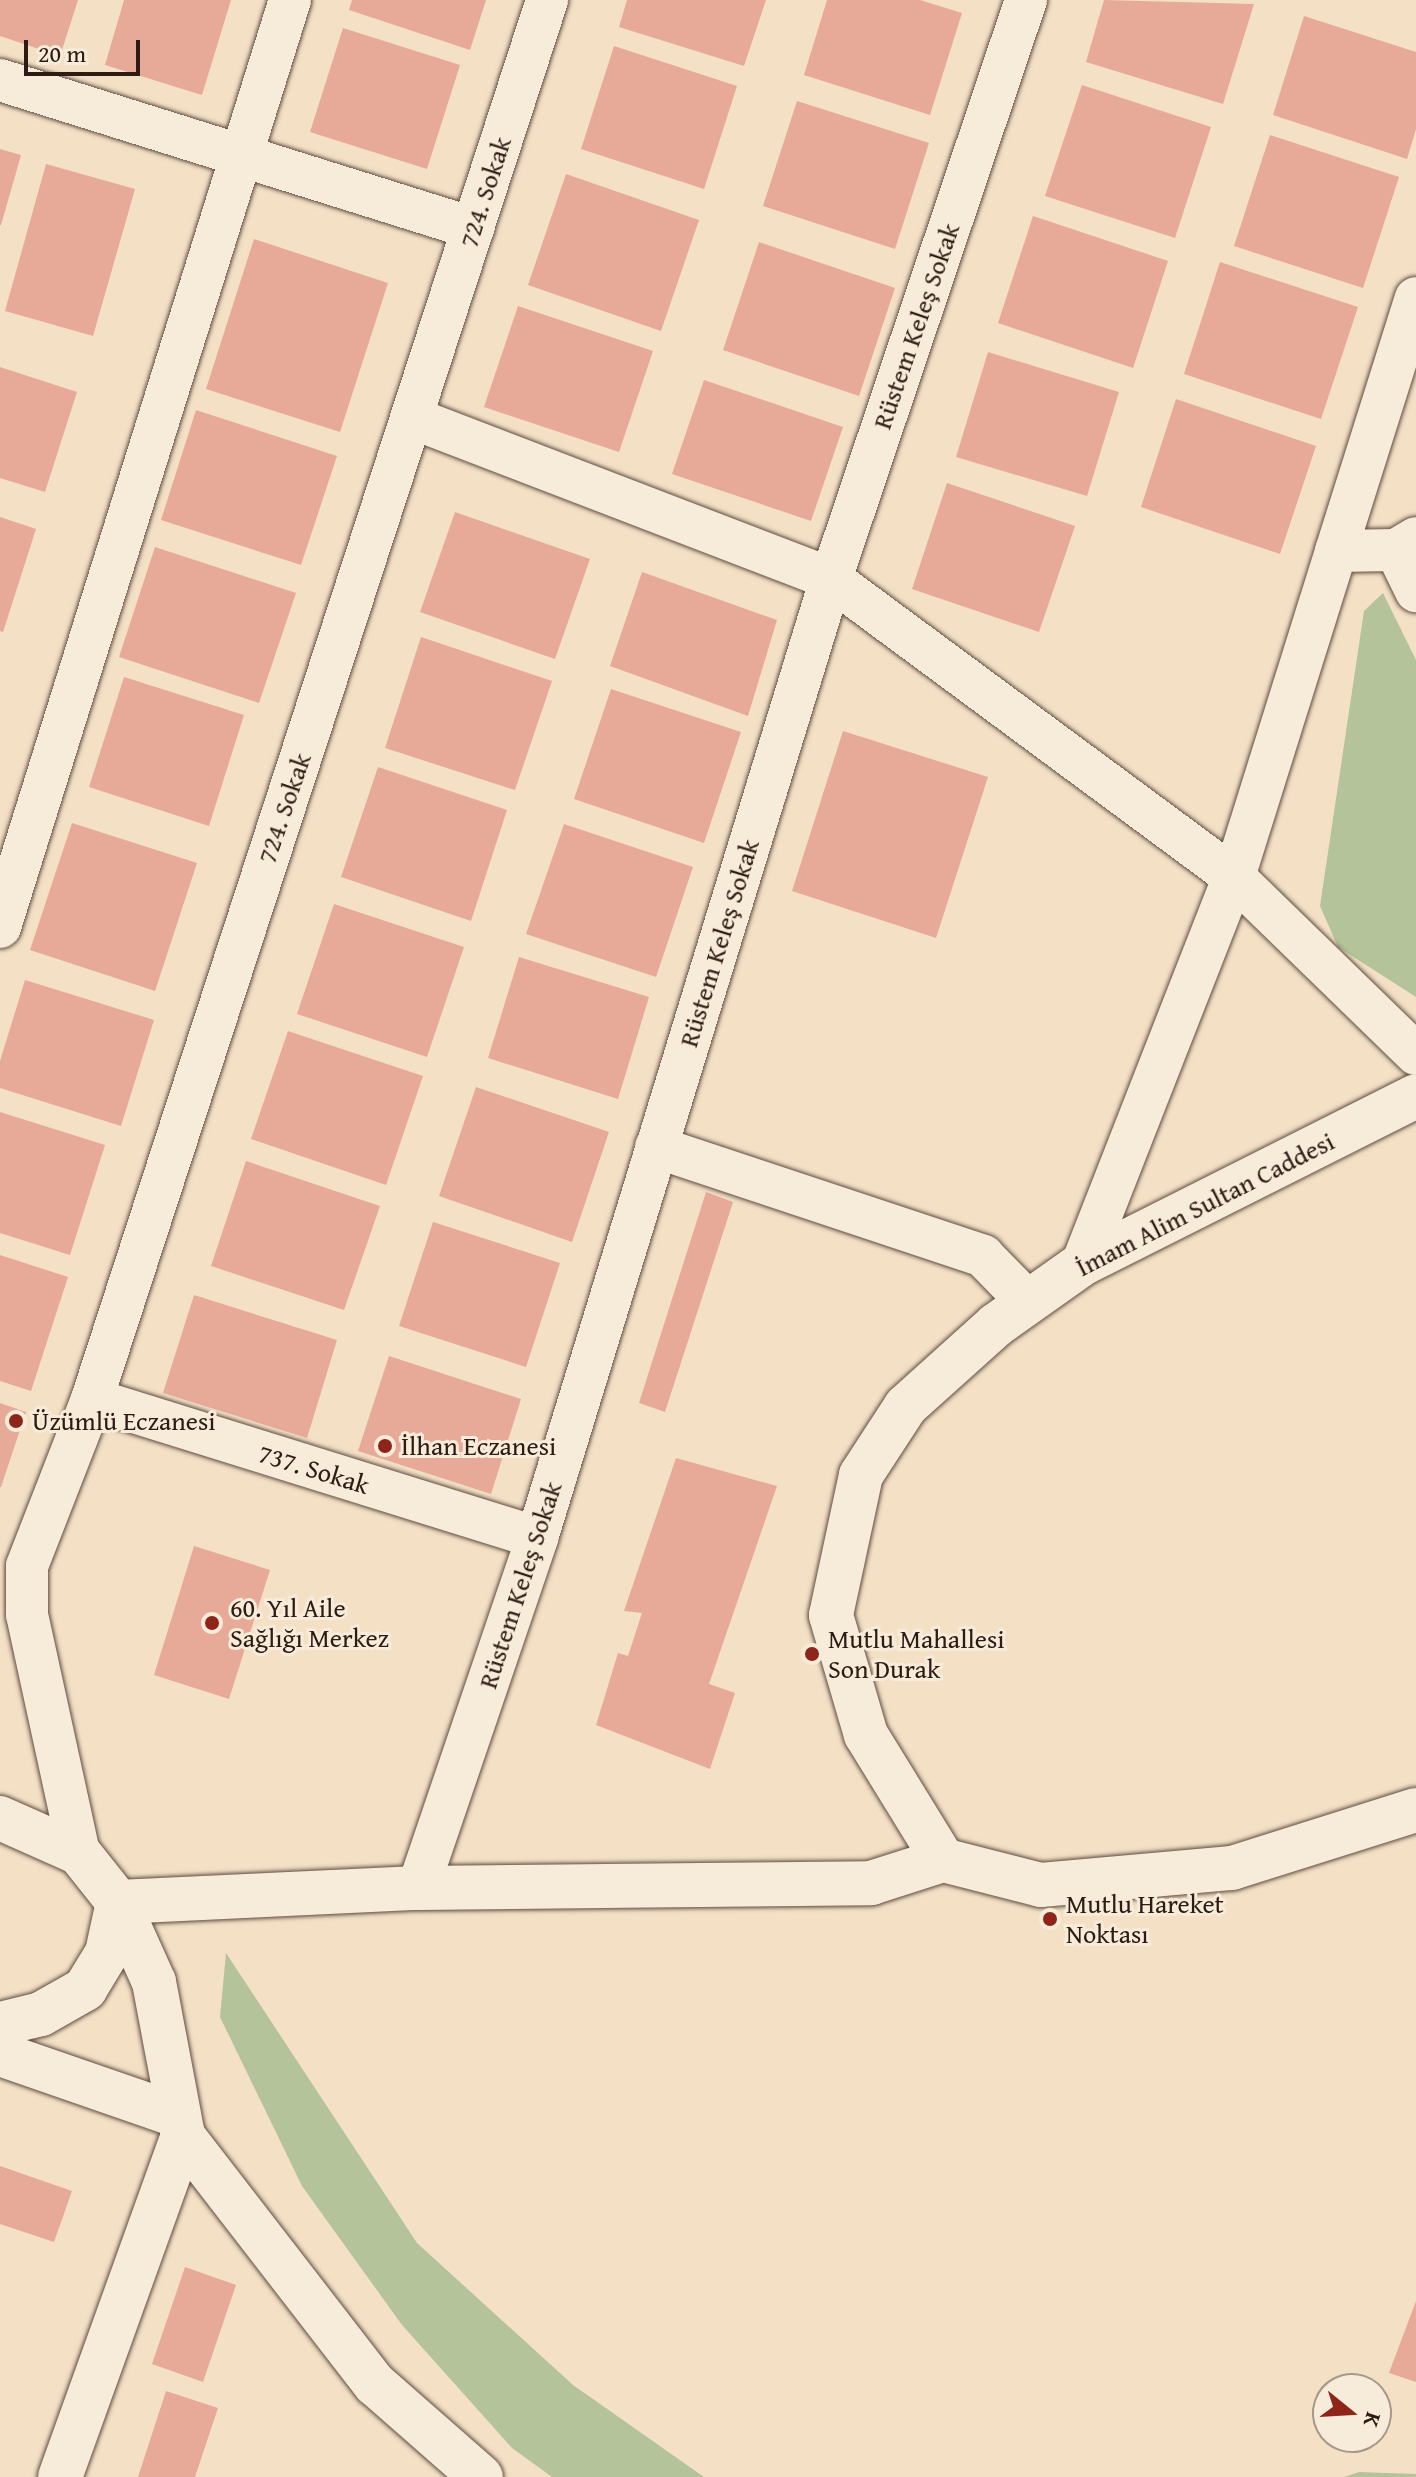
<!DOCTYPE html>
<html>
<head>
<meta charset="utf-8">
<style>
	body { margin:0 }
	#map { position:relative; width:1416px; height:2477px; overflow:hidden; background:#f3e0c5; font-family:"Gentium Book Plus",serif }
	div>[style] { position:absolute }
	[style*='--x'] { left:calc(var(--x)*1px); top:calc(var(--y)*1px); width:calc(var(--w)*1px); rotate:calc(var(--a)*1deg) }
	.green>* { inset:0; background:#b4c39a }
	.building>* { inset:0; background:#e7aa98 }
	.roads { filter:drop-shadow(0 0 2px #5f4c40) drop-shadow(0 0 2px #5f4c40) }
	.minor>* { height:42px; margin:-21px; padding:0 21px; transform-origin:21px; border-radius:21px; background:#f7ebd9 }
	.tertiary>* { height:44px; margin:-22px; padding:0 22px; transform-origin:22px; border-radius:22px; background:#f7ebd9 }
	.dots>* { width:22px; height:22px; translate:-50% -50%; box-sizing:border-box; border:4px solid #f7ebd9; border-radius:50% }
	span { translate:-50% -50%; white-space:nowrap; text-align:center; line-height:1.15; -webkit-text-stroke:6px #f7ebd9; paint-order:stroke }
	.street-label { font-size:26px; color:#2e1b14 }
	.poi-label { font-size:26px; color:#2e1b14 }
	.left { translate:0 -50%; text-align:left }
	.north { position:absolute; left:1312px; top:2373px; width:80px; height:80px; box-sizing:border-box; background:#f7ebd9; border:2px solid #a7988a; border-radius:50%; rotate:108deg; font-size:22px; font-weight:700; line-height:32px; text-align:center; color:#2e1b14 }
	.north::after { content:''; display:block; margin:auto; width:28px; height:36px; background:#8f2418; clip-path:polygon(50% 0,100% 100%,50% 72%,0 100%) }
	.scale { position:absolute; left:24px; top:40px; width:116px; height:36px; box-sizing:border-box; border:4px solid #2e1b14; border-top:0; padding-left:10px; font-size:24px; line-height:28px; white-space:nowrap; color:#2e1b14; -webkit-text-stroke:6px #f7ebd9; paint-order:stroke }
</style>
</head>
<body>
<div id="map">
	<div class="green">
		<i style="clip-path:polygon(1383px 593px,1416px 660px,1416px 997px,1338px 947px,1320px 906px,1364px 611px)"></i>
		<i style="clip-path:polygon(226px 1953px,417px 2243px,573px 2385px,704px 2477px,552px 2477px,512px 2448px,402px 2325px,302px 2186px,220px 2017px)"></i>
		<i style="clip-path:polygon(1359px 2472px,1416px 2474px,1416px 2477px,1344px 2477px)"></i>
	</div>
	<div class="building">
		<i style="clip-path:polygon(0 0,78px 0,60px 56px,0 36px)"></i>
		<i style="clip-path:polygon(124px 0,231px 0,202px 95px,105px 65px)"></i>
		<i style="clip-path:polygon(352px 0,486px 0,470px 50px,349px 10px)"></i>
		<i style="clip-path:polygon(627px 0,766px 0,744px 66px,619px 27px)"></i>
		<i style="clip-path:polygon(827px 0,920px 0,962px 13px,930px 115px,804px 75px)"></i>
		<i style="clip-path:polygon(1104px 0,1254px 4px,1223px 104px,1086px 62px)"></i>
		<i style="clip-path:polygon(1304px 16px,1416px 52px,1416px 129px,1407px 159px,1273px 115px)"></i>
		<i style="clip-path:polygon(343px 28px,460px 65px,427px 169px,310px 132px)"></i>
		<i style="clip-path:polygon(614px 46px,737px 86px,704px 189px,581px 149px)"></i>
		<i style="clip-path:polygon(1082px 85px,1211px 127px,1175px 238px,1045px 196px)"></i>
		<i style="clip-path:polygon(797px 101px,929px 143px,895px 249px,763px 206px)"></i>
		<i style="clip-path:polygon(1270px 135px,1399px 177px,1363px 288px,1234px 246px)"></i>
		<i style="clip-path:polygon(0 149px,21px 155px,1px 225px,0 225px)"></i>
		<i style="clip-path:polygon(46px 164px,135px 189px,93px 336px,5px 311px)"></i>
		<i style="clip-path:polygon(566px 174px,699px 220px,661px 331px,528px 285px)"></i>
		<i style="clip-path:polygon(1033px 216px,1168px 261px,1133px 368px,998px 323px)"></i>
		<i style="clip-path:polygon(254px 239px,388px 283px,340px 432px,206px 389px)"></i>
		<i style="clip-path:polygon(759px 242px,895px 288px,859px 396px,723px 350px)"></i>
		<i style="clip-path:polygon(1220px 262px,1358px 307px,1321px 419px,1184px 374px)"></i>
		<i style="clip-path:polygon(518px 306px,653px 351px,619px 452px,484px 407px)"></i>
		<i style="clip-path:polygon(988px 352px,1119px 392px,1087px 496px,956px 457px)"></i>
		<i style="clip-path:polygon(0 367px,77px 392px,45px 492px,0 478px)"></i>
		<i style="clip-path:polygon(704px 380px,843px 427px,811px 521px,672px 474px)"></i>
		<i style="clip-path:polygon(1176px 399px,1316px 446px,1280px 554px,1141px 507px)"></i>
		<i style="clip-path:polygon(196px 410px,337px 456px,301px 565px,161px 520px)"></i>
		<i style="clip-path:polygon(947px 483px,1075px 526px,1039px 632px,912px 589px)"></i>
		<i style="clip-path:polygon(455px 512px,590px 559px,555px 659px,420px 612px)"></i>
		<i style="clip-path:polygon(0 517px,36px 529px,3px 632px,0 631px)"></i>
		<i style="clip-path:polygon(155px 547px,296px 593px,259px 703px,119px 657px)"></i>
		<i style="clip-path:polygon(642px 572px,777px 620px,748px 716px,610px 666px)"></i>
		<i style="clip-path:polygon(421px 637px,552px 681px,515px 790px,385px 748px)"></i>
		<i style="clip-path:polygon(124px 677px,244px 715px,209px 826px,89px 787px)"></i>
		<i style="clip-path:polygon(611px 689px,741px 732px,704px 843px,574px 799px)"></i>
		<i style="clip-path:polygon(843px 731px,988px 777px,936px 938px,792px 891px)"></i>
		<i style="clip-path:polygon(378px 767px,507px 810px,471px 921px,341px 877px)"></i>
		<i style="clip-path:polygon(72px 823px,197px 863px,155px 991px,30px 950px)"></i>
		<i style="clip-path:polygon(564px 824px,693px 867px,656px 977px,526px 934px)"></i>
		<i style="clip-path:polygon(334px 904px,464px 947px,427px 1057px,297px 1014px)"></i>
		<i style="clip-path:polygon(519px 957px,649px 997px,618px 1099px,488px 1058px)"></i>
		<i style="clip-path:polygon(25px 980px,154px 1020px,121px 1126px,0 1088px,0 1061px)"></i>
		<i style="clip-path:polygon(288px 1031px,423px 1076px,386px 1185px,251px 1139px)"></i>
		<i style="clip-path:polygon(476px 1087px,609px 1132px,572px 1242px,439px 1196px)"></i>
		<i style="clip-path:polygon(0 1112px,105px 1145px,70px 1255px,0 1233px)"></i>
		<i style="clip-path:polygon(246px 1161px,380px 1206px,344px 1310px,211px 1266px)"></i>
		<i style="clip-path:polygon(706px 1192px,733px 1202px,665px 1412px,639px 1403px)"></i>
		<i style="clip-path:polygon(433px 1222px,560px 1263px,526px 1367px,399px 1326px)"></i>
		<i style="clip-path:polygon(0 1255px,68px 1277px,31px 1391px,0 1381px)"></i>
		<i style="clip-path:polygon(194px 1295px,337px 1340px,307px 1438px,163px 1393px)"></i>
		<i style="clip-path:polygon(389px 1356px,521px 1399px,491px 1494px,358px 1451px)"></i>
		<i style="clip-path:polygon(0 1403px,26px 1412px,1px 1487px,0 1487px)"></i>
		<i style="clip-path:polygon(676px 1458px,777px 1486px,709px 1684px,735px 1693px,710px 1769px,596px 1725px,618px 1653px,628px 1656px,642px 1613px,624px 1611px)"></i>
		<i style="clip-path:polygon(194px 1546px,270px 1570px,229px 1699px,154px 1675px)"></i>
		<i style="clip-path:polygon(0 2166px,72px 2191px,54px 2242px,0 2224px)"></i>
		<i style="clip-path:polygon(185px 2267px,236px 2285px,203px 2382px,152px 2364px)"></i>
		<i style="clip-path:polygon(1416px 2301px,1416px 2382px,1389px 2373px)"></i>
		<i style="clip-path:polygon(166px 2391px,218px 2408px,195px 2477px,138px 2477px)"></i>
	</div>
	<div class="roads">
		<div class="minor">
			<i style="--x:0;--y:80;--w:496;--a:17.4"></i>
			<i style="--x:415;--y:419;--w:446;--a:21"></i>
			<i style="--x:831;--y:579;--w:501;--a:36.48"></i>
			<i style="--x:1234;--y:877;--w:254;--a:44.2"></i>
			<i style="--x:1396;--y:550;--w:46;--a:64"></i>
			<i style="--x:1336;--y:551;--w:265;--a:-72.5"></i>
			<i style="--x:0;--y:927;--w:971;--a:-72.63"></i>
			<i style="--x:656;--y:1147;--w:345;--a:18.4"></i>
			<i style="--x:983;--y:1256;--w:64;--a:45.6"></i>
			<i style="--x:1082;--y:1264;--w:416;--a:-68.6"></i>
			<i style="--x:1234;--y:877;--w:342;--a:-72.6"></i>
			<i style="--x:1336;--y:551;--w:60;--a:-1"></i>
			<i style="--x:1396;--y:550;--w:23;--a:-31"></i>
			<i style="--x:92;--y:1399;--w:466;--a:17.3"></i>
			<i style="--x:79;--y:1853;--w:244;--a:-102.3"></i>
			<i style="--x:27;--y:1615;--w:49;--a:-90"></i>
			<i style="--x:27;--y:1566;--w:179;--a:-68.7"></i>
			<i style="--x:92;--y:1399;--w:1471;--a:-71.98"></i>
			<i style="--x:418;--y:1888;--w:370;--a:-71.2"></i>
			<i style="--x:537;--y:1538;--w:1003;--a:-72.96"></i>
			<i style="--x:831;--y:579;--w:611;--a:-71.39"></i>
		</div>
		<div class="tertiary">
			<i style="--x:0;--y:1818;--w:86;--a:23.9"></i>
			<i style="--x:79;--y:1853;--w:63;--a:51.5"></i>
			<i style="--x:118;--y:1902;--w:88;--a:65.8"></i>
			<i style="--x:154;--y:1982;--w:157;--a:79.3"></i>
			<i style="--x:183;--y:2136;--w:314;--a:52.3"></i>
			<i style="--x:375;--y:2384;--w:141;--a:41.3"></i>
			<i style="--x:943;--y:1860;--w:147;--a:-121.6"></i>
			<i style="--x:866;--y:1735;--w:125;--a:-106.3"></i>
			<i style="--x:831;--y:1615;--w:143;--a:-77.9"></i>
			<i style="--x:861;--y:1475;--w:82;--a:-56.9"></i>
			<i style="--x:906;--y:1406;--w:121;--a:-42"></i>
			<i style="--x:996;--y:1325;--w:105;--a:-35.3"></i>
			<i style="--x:1082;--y:1264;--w:374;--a:-26.7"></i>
			<i style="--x:118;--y:1902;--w:300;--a:-2.7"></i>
			<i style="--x:418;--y:1888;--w:453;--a:-0.6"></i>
			<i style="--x:871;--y:1883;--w:76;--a:-17.7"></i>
			<i style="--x:943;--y:1860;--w:101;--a:14.3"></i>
			<i style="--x:1041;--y:1885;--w:192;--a:-5.1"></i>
			<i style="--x:1232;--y:1868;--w:193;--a:-17.5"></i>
			<i style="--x:0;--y:2024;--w:42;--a:-13.7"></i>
			<i style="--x:41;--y:2014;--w:51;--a:-29.6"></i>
			<i style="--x:85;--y:1989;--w:42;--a:-58.6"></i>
			<i style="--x:107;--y:1953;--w:52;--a:-77.8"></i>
			<i style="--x:0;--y:2054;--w:183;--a:19.1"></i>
			<i style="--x:60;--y:2477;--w:363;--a:-70.2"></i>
		</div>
	</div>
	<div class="dots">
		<i style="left:16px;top:1421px;background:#8f2418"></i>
		<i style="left:385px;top:1446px;background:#8f2418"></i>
		<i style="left:212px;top:1623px;background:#8f2418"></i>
		<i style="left:812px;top:1654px;background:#8f2418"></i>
		<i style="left:1050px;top:1919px;background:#8f2418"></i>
	</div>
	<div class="street-label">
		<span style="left:485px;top:192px;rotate:-72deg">724. Sokak</span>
		<span style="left:916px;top:326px;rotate:-71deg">Rüstem Keleş Sokak</span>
		<span style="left:284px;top:808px;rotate:-71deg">724. Sokak</span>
		<span style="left:719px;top:943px;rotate:-73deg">Rüstem Keleş Sokak</span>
		<span style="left:1205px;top:1204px;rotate:-27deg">İmam Alim Sultan Caddesi</span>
		<span style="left:314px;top:1469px;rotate:17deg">737. Sokak</span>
		<span style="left:520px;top:1585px;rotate:-72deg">Rüstem Keleş Sokak</span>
	</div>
	<div class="poi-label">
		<span class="left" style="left:32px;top:1421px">Üzümlü Eczanesi</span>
		<span class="left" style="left:401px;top:1446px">İlhan Eczanesi</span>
		<span class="left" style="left:230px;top:1623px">60. Yıl Aile<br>Sağlığı Merkez</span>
		<span class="left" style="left:828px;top:1654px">Mutlu Mahallesi<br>Son Durak</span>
		<span class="left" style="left:1066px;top:1919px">Mutlu Hareket<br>Noktası</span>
	</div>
	<div class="north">K</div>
	<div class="scale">20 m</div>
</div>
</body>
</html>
